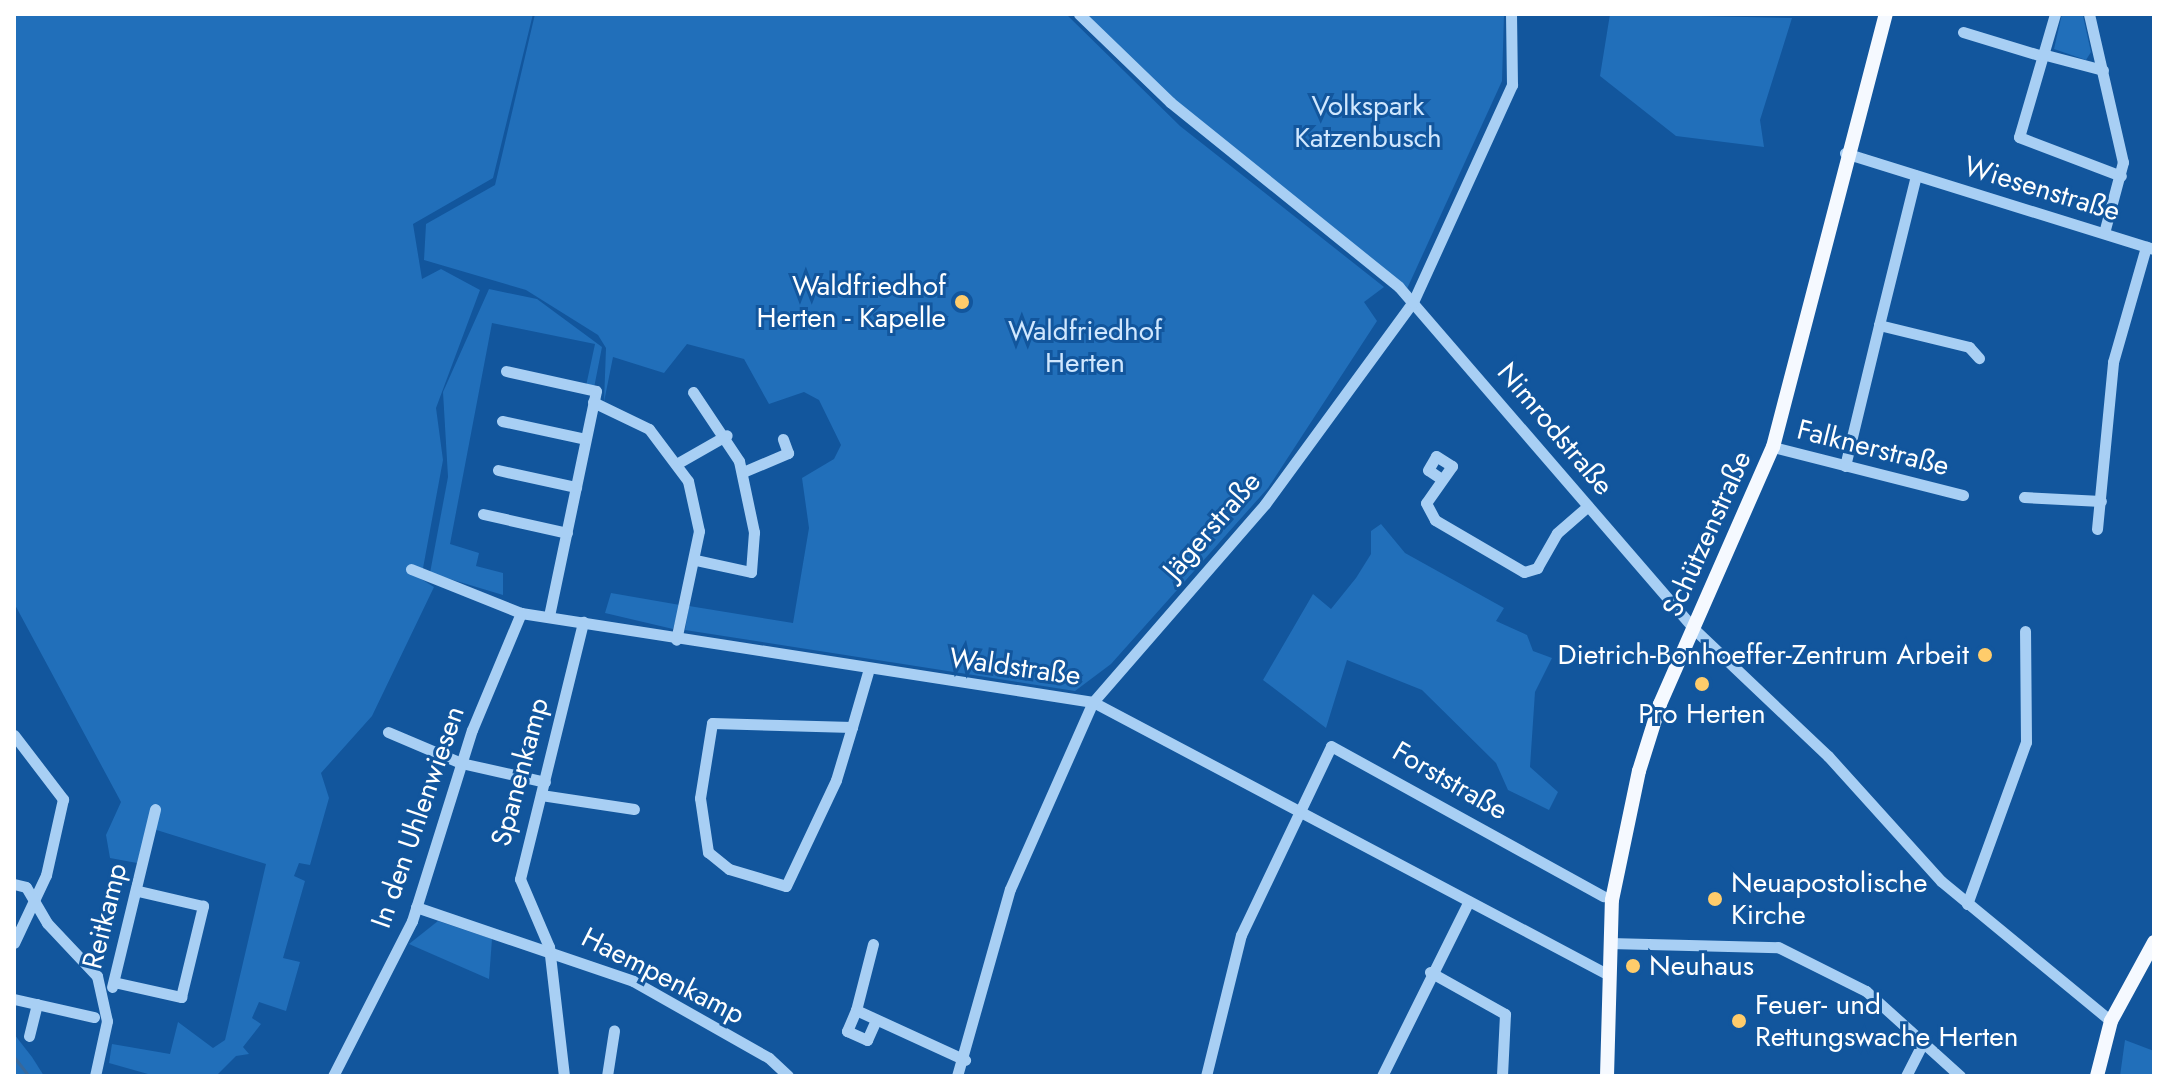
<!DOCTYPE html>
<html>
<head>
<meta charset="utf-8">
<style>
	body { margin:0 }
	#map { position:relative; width:2168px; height:1090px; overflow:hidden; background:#12569d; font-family:Jost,sans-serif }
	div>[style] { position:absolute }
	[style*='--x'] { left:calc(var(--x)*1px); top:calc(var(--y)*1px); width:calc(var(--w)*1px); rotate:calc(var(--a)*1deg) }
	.green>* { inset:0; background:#216fba }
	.stream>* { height:3px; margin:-1.5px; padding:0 1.5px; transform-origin:1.5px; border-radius:1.5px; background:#37689b }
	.minor>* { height:11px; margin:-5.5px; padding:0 5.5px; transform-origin:5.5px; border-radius:5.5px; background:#a8cff4 }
	.major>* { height:14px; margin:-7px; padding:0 7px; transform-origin:7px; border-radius:7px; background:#f5f9ff }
	.dots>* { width:22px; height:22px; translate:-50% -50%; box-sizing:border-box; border:4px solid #12569d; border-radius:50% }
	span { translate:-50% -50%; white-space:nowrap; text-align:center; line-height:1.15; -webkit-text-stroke:6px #12569d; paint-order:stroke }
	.park-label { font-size:28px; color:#d0e7fe }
	.street-label { font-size:28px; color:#fff }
	.poi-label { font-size:28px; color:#fff }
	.right { translate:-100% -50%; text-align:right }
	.left { translate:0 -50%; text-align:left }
	.frame { position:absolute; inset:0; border:16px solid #fff; pointer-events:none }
</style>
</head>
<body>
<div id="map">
	<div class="green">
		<i style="clip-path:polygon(14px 14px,533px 14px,493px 178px,413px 224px,422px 279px,441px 269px,480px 290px,436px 408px,443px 460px,421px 579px,434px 587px,372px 716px,321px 773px,329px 798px,310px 865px,299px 863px,294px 876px,305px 881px,283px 958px,300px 962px,286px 1011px,259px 1002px,252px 1018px,261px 1024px,243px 1047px,249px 1054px,236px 1056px,216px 1076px,155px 1076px,109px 1063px,112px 1044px,170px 1054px,178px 1022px,213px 1048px,225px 1040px,266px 864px,147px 827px,137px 863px,110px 858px,106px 835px,121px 802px,14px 603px)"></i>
		<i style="clip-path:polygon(535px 14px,1066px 14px,1180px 126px,1384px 287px,1364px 302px,1377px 321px,1268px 488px,1111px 664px,1075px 691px,685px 630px,689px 606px,793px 623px,809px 528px,802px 478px,834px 459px,841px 445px,819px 400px,804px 392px,769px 404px,744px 359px,687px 344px,664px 373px,613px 357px,604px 402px,606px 348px,598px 335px,526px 290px,424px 260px,426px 224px,495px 185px)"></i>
		<i style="clip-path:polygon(1087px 14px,1504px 14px,1502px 81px,1406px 291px,1171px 103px)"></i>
		<i style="clip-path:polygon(1610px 14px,1792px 18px,1760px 120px,1764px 147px,1676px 136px,1600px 76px)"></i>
		<i style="clip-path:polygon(2062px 14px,2083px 16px,2091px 52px,2086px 60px,2054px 49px)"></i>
		<i style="clip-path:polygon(489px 289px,537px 299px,602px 347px,594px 388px,586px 386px,595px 344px,492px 323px,450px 544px,479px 553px,476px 566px,503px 573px,503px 595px,430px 573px,448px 477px,443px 392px)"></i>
		<i style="clip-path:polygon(1381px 524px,1405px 553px,1504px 608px,1496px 621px,1527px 635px,1533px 651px,1552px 658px,1535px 692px,1530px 767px,1558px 792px,1549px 810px,1508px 790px,1496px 763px,1422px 690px,1347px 660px,1326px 728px,1263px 680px,1313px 594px,1331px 609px,1356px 578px,1371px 554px,1371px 531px)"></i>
		<i style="clip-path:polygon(611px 593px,680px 605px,673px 629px,605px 613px)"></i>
		<i style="clip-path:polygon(438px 921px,492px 939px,489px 979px,409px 944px)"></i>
		<i style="clip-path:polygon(14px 1034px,32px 1057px,44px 1076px,14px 1076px)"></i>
		<i style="clip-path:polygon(2125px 1040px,2154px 1051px,2154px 1076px,2120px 1076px)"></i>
	</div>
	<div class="stream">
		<i style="--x:14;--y:1057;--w:24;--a:52"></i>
	</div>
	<div class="minor">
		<i style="--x:1079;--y:14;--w:127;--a:44"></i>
		<i style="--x:1170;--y:102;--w:294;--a:38.9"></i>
		<i style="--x:1399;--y:287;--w:452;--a:49.2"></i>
		<i style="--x:1694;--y:629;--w:185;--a:43.5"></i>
		<i style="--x:1828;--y:756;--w:169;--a:47.9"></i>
		<i style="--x:1941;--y:881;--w:220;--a:39.5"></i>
		<i style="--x:2055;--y:14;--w:128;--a:106.3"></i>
		<i style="--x:2019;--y:137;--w:109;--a:20.9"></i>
		<i style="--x:2089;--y:14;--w:152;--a:77.1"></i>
		<i style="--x:2123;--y:162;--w:73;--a:105"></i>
		<i style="--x:1963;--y:32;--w:83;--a:16.9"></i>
		<i style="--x:2042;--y:54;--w:63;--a:14.7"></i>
		<i style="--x:1845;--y:153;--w:324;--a:17.3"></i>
		<i style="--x:1879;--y:325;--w:154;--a:-76.1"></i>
		<i style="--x:506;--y:371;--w:92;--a:12.5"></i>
		<i style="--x:596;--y:391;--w:229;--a:101.8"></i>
		<i style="--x:693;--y:392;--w:83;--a:56.3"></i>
		<i style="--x:739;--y:461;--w:73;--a:78.1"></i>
		<i style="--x:754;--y:532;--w:40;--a:94.3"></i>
		<i style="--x:751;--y:572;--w:56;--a:-167.7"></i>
		<i style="--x:593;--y:402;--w:62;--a:25.7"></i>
		<i style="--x:649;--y:429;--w:65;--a:53.1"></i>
		<i style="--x:688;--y:481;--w:51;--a:77.6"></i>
		<i style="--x:699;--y:531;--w:111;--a:101.9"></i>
		<i style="--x:502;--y:421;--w:85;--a:12.2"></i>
		<i style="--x:1773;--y:447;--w:196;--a:14.2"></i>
		<i style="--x:678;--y:463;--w:56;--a:-29.7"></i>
		<i style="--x:1845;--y:466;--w:145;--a:-76.4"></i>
		<i style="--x:1879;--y:325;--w:93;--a:13.7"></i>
		<i style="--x:1969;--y:347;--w:15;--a:48"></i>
		<i style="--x:498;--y:470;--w:80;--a:12.3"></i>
		<i style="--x:743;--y:472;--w:49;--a:-22.9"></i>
		<i style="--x:788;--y:453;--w:15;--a:-110"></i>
		<i style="--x:1440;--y:478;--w:14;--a:-146"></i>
		<i style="--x:1428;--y:470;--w:16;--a:-60"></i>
		<i style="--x:1436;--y:456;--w:19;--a:32"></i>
		<i style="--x:1452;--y:466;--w:45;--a:125.1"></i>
		<i style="--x:1426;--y:503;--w:19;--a:62"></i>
		<i style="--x:1435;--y:520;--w:103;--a:30.3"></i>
		<i style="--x:1524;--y:572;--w:14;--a:-17"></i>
		<i style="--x:1537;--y:568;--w:40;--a:-60.3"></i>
		<i style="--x:1557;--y:533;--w:41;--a:-41.1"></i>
		<i style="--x:2024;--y:497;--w:77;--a:3"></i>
		<i style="--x:483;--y:514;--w:86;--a:12.7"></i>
		<i style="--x:2097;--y:529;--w:168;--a:-84.5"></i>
		<i style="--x:2113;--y:362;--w:120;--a:-74"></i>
		<i style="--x:411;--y:569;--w:118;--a:21.8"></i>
		<i style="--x:521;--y:613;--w:579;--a:8.84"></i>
		<i style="--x:1093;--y:702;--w:582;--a:27.89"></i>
		<i style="--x:852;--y:727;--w:140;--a:-178.4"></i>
		<i style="--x:712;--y:723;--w:76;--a:99.1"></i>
		<i style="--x:700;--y:798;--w:55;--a:81.6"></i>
		<i style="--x:708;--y:852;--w:27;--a:39"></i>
		<i style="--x:729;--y:869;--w:59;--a:16.6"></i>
		<i style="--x:786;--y:886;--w:117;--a:-64.7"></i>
		<i style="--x:836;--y:780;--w:55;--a:-73.2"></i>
		<i style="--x:852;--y:727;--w:57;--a:-73.8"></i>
		<i style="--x:388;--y:732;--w:79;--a:23"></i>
		<i style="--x:461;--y:763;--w:86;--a:12.7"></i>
		<i style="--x:14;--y:735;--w:81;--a:52.6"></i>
		<i style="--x:63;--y:799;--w:78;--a:102.6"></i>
		<i style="--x:46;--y:875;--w:75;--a:115.2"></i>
		<i style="--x:541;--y:795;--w:94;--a:8.6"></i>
		<i style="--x:14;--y:884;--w:12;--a:14"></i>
		<i style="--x:26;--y:887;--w:42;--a:59.7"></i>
		<i style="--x:47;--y:923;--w:73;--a:46.7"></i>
		<i style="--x:97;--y:976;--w:46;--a:77.5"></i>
		<i style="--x:107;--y:1021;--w:56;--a:102.3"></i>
		<i style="--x:1967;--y:904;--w:172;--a:-70"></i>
		<i style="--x:2026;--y:742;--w:111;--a:-90.5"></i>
		<i style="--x:416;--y:907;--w:229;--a:18.8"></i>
		<i style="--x:633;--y:981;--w:156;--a:29.5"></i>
		<i style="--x:769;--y:1058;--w:26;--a:43"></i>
		<i style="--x:1609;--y:943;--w:169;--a:1.4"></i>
		<i style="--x:1778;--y:947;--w:98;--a:26.6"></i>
		<i style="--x:1866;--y:991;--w:127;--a:42.1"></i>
		<i style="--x:873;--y:944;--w:68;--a:104.4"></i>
		<i style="--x:856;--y:1010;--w:120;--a:24.6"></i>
		<i style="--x:1430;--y:972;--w:86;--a:29.2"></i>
		<i style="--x:1505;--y:1014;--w:62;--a:92.8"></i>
		<i style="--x:118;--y:983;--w:65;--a:12.5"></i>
		<i style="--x:181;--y:997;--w:94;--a:-76.4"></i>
		<i style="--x:203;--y:906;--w:67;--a:-167"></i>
		<i style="--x:112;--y:987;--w:183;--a:-76.4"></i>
		<i style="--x:14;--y:999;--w:82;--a:12.7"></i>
		<i style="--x:856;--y:1010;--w:23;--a:113"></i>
		<i style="--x:847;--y:1031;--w:22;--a:24"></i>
		<i style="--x:867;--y:1040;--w:22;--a:-66"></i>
		<i style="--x:29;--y:1036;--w:33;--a:-76"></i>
		<i style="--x:333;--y:1076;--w:174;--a:-63"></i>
		<i style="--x:412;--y:921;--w:200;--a:-72.6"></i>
		<i style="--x:472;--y:730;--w:127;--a:-67.3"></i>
		<i style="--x:564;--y:1076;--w:130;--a:-96.6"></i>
		<i style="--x:549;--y:947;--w:74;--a:-113.1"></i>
		<i style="--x:520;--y:879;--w:265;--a:-76.2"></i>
		<i style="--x:607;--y:1076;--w:46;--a:-81.2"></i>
		<i style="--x:957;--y:1076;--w:194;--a:-74.2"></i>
		<i style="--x:1010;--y:889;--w:205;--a:-66.1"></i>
		<i style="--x:1093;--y:702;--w:262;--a:-49"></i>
		<i style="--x:1265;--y:504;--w:250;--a:-53.8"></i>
		<i style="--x:1413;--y:302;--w:239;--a:-65.5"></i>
		<i style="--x:1512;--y:85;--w:71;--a:-90.8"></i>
		<i style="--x:1206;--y:1076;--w:145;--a:-76.1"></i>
		<i style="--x:1241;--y:935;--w:209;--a:-64.5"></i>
		<i style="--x:1331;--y:746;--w:311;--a:28.9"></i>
		<i style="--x:1382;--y:1076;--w:195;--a:-63.6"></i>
		<i style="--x:1906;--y:1076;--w:33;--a:-63"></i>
	</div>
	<div class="major">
		<i style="--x:1607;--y:1076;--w:176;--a:-88.4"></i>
		<i style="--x:1612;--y:900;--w:132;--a:-78.2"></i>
		<i style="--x:1639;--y:771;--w:70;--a:-72.6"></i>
		<i style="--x:1660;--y:704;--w:281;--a:-66.3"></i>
		<i style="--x:1773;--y:447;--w:448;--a:-75.4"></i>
		<i style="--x:2097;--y:1076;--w:57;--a:-75.7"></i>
		<i style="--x:2111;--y:1021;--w:90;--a:-61.4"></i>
	</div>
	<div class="dots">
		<i style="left:962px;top:302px;background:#ffcc6b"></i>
		<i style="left:1985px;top:655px;background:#ffcc6b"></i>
		<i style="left:1702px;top:684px;background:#ffcc6b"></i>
		<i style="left:1715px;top:899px;background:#ffcc6b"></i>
		<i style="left:1633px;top:966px;background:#ffcc6b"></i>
		<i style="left:1739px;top:1021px;background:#ffcc6b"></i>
	</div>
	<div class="park-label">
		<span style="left:1368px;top:122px">Volkspark<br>Katzenbusch</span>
		<span style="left:1085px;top:347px">Waldfriedhof<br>Herten</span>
	</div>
	<div class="street-label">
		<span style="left:2042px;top:189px;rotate:17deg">Wiesenstraße</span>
		<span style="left:1555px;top:429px;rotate:50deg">Nimrodstraße</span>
		<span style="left:1873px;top:448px;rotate:14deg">Falknerstraße</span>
		<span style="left:1212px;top:526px;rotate:-49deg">Jägerstraße</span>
		<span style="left:1707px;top:534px;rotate:-66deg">Schützenstraße</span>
		<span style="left:1015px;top:667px;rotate:8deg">Waldstraße</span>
		<span style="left:520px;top:772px;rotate:-75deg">Spanenkamp</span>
		<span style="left:1450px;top:781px;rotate:30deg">Forststraße</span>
		<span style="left:418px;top:817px;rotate:-71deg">In den Uhlenwiesen</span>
		<span style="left:105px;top:916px;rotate:-76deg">Reitkamp</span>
		<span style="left:663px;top:976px;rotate:27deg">Haempenkamp</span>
	</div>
	<div class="poi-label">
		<span class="right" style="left:946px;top:302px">Waldfriedhof<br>Herten - Kapelle</span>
		<span class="right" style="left:1969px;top:655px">Dietrich-Bonhoeffer-Zentrum Arbeit</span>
		<span style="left:1702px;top:714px">Pro Herten</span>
		<span class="left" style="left:1731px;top:899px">Neuapostolische<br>Kirche</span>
		<span class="left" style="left:1649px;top:966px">Neuhaus</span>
		<span class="left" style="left:1755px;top:1021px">Feuer- und<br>Rettungswache Herten</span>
	</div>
	<div class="frame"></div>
</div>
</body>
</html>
